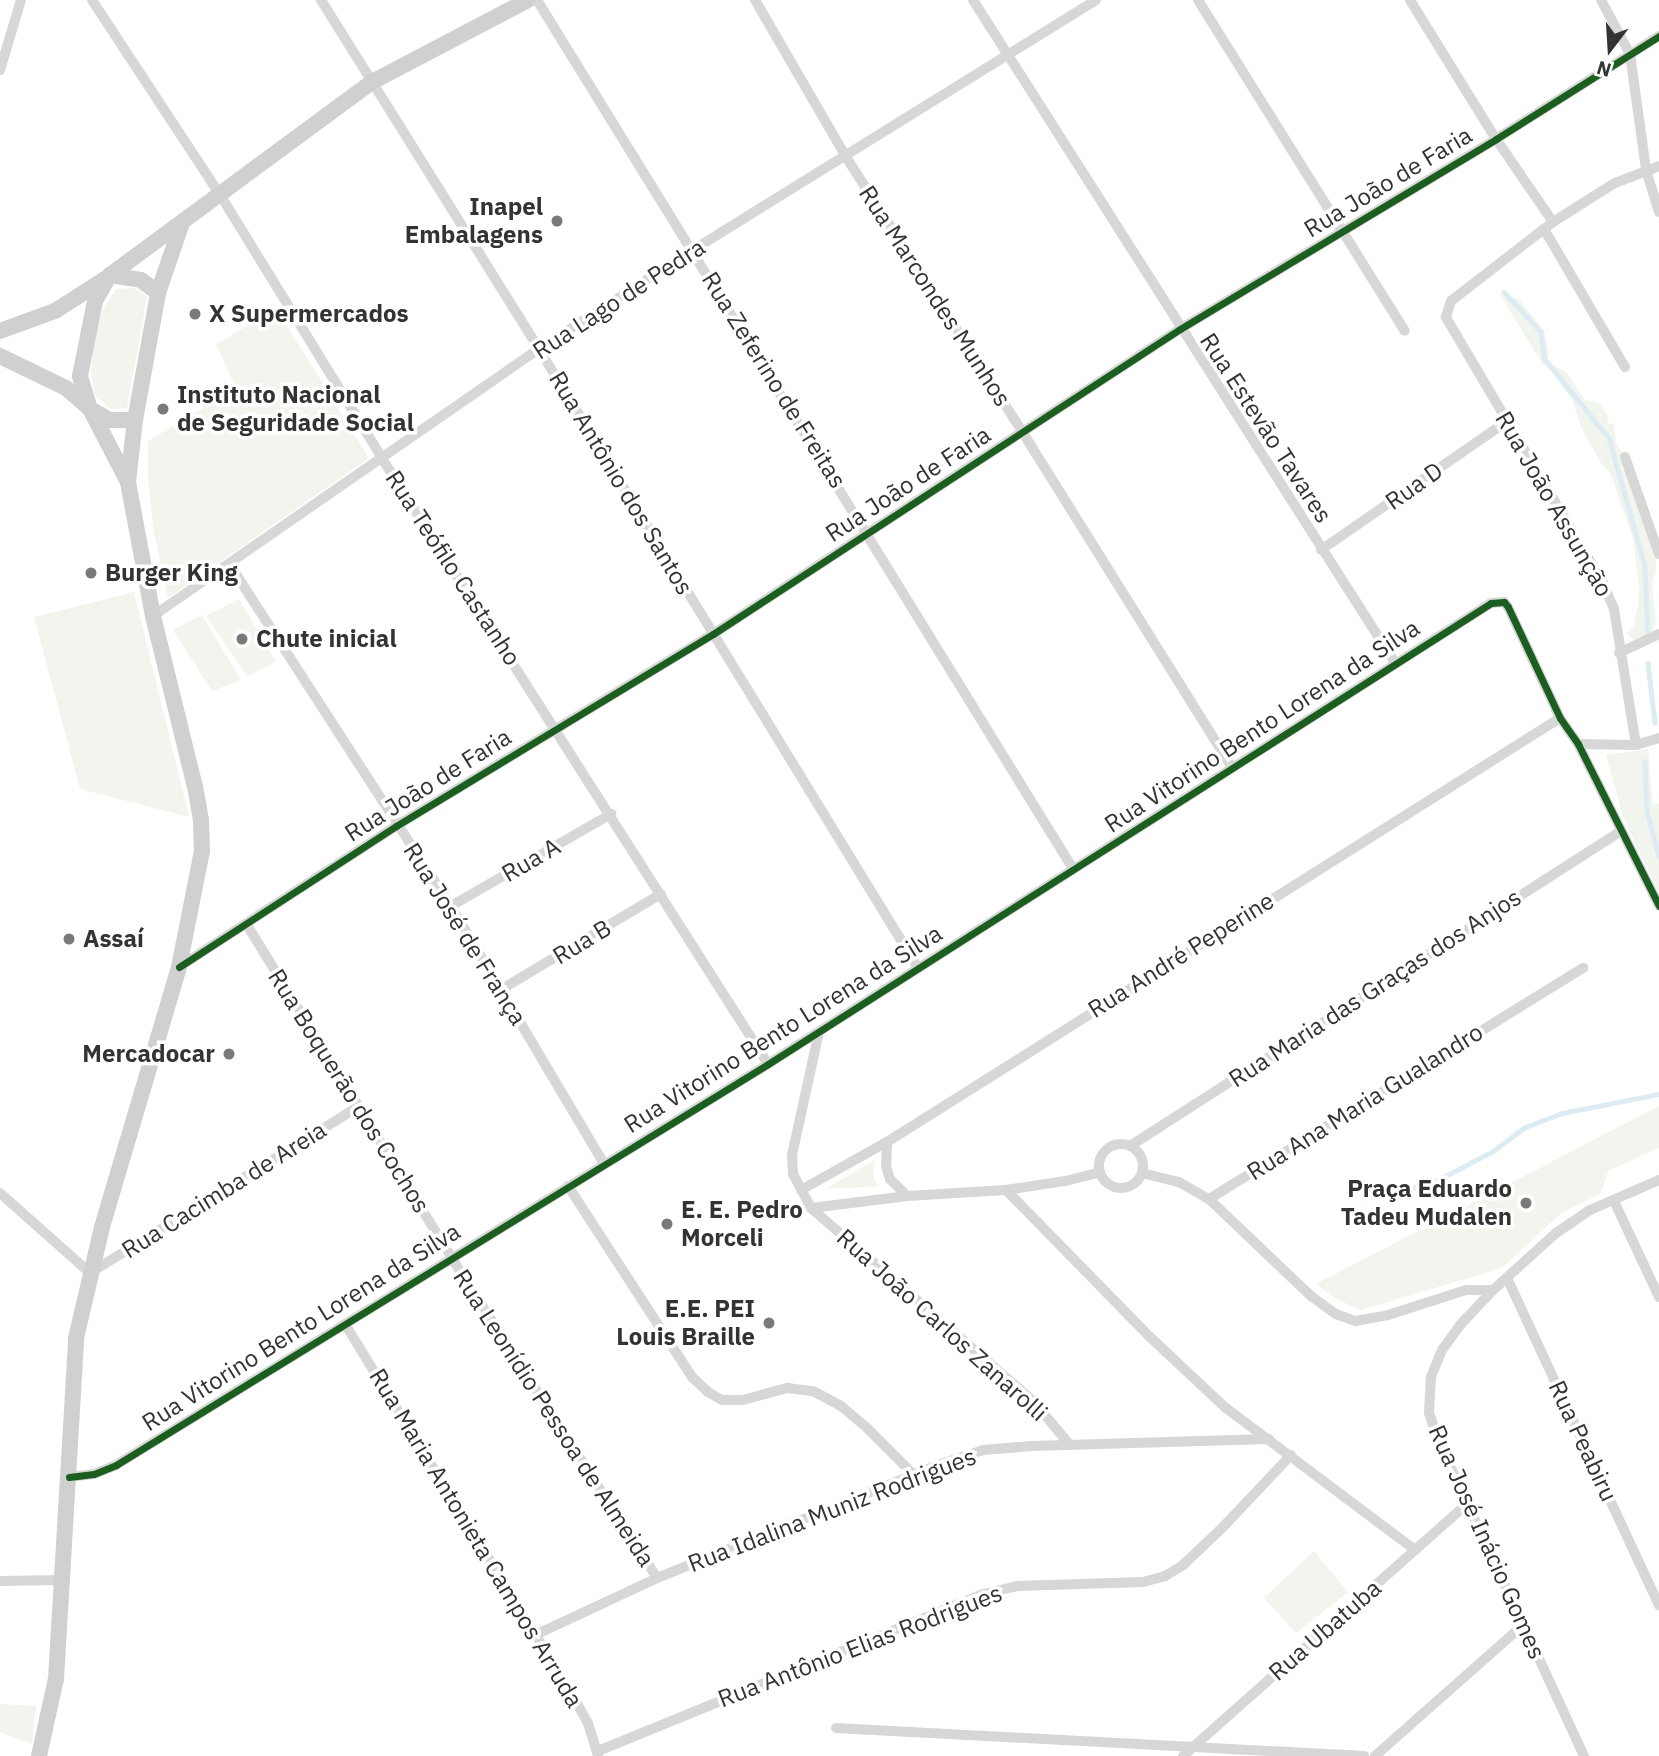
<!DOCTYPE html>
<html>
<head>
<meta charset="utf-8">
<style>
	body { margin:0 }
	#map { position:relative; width:1659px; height:1756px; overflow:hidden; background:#fff; font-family:"IBM Plex Sans",sans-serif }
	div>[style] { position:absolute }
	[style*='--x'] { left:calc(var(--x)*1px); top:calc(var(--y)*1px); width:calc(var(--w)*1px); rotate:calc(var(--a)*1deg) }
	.green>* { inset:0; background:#f1f5ed }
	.stream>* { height:4.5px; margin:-2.25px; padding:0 2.25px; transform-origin:2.25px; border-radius:2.25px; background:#ddebf3 }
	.street>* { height:10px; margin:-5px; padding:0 5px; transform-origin:5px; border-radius:5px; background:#d7d7d7 }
	.street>.ring { margin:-5px; padding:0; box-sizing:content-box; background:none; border:10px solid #d7d7d7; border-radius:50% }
	.secondary>* { height:16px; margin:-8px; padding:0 8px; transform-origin:8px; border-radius:8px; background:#d0d0d0 }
	.cycleway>* { height:7px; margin:-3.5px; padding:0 3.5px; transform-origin:3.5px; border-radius:3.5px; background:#1b5e20 }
	.dots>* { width:19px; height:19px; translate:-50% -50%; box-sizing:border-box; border:4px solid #fff; border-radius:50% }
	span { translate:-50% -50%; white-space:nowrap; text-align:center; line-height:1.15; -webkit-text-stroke:7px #fff; paint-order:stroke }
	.street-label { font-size:24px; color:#333 }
	.poi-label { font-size:24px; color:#333; font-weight:700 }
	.right { translate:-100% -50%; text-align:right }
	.left { translate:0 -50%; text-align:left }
	.north { position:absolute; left:1575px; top:14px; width:70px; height:70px; -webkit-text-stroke:5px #fff; paint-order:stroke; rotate:197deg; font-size:19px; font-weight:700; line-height:28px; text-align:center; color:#333 }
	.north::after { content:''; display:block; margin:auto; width:24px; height:32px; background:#333; clip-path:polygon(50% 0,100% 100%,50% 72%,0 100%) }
</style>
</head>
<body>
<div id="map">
	<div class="green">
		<i style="clip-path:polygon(134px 288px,147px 297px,127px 408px,111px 409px,95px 395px,91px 373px,94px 342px,102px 311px,116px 289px)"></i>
		<i style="clip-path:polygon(1499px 293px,1519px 300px,1544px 330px,1549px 354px,1547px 365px,1543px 365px)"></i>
		<i style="clip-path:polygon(276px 308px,369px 458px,168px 598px,154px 532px,148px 479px,148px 441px,236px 388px,216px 345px)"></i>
		<i style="clip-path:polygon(1552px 364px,1567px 373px,1585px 400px,1598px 402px,1608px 416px,1607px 423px,1614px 424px,1616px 444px,1623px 453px,1622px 467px,1627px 472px,1649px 531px,1656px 560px,1656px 572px,1652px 584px,1656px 624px,1651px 634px,1635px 641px,1626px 633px,1634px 626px,1638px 605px,1639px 588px,1633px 539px,1611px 474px,1601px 463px,1581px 427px,1572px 399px,1549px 368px)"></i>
		<i style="clip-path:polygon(134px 592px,189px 817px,80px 789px,34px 617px)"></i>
		<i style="clip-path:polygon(239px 599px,276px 662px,247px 676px,206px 616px)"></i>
		<i style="clip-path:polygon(202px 615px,241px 680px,212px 691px,173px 630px)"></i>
		<i style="clip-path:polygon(1648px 749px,1653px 805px,1659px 803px,1659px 893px,1623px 817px,1606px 755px)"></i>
		<i style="clip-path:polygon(1659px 1106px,1659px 1148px,1608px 1171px,1601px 1193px,1560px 1214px,1502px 1268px,1361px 1310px,1336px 1299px,1316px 1284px)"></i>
		<i style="clip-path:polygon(874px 1160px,873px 1175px,878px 1187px,828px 1188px)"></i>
		<i style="clip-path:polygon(1314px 1551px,1348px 1592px,1296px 1633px,1264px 1598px)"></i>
		<i style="clip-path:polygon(0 1704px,36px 1706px,32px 1744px,0 1732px)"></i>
	</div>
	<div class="stream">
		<i style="--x:1504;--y:292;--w:54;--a:47.2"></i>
		<i style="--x:1541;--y:332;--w:26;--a:83"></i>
		<i style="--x:1544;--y:358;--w:103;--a:50.9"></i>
		<i style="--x:1609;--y:438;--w:133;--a:74.3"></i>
		<i style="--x:1645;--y:566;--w:65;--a:87.4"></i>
		<i style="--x:1648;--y:663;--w:60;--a:83.3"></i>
		<i style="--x:1645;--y:761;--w:50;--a:87.7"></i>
		<i style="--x:1647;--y:811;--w:47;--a:75.1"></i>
		<i style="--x:1366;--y:1198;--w:66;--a:-12.3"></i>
		<i style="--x:1430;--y:1184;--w:71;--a:-27.6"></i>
		<i style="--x:1493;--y:1151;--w:38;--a:-37"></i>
		<i style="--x:1523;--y:1128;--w:42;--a:-21"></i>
		<i style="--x:1562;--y:1113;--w:99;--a:-11.1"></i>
	</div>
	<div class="street">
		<i style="--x:92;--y:0;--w:231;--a:56.7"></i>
		<i style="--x:219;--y:193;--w:313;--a:58.4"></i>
		<i style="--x:383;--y:460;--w:716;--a:57.49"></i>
		<i style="--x:321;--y:0;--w:411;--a:58"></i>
		<i style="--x:539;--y:349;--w:726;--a:58.52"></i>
		<i style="--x:537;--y:0;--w:1021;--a:58.33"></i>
		<i style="--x:755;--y:0;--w:181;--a:59.9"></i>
		<i style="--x:846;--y:157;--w:328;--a:57.3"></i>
		<i style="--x:1023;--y:433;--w:395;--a:58"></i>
		<i style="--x:973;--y:0;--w:786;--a:57.52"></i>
		<i style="--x:1198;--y:0;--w:390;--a:58"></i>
		<i style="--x:1410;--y:0;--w:163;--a:58.3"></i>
		<i style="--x:1496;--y:139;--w:101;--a:55.5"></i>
		<i style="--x:1601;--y:0;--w:61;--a:61.8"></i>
		<i style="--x:1630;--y:54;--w:117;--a:82.1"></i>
		<i style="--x:1646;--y:170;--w:44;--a:72.8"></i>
		<i style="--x:0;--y:70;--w:73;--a:-73.3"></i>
		<i style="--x:1544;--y:229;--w:160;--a:59.6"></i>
		<i style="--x:1625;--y:457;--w:103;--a:70.7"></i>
		<i style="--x:1321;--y:550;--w:225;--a:-34.7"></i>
		<i style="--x:230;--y:565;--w:406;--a:57.1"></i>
		<i style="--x:451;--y:906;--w:300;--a:59.3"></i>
		<i style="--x:153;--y:616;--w:469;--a:-34.7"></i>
		<i style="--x:539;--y:349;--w:183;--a:-32.7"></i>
		<i style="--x:693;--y:250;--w:474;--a:-31.8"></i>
		<i style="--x:1619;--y:653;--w:44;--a:-25.4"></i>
		<i style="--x:1578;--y:744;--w:58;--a:1"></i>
		<i style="--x:1636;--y:745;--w:24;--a:-17"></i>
		<i style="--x:1636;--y:745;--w:138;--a:-99.2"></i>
		<i style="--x:1614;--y:609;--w:28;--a:-113"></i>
		<i style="--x:1603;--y:583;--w:309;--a:-120.6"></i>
		<i style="--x:1446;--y:317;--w:17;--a:-73"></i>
		<i style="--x:1451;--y:301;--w:129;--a:-37.8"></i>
		<i style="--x:1553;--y:222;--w:73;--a:-32.2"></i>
		<i style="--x:1615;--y:183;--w:47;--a:-21.1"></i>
		<i style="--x:451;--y:906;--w:185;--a:-29.9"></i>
		<i style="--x:247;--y:925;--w:390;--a:58.4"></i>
		<i style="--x:451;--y:1257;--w:381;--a:57.3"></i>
		<i style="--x:179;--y:967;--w:259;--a:-33"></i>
		<i style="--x:396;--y:826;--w:371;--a:-31.2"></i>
		<i style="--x:713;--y:634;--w:558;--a:-33.15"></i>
		<i style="--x:1180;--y:329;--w:369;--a:-31"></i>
		<i style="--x:1496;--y:139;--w:193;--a:-32.3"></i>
		<i style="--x:502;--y:989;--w:185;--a:-30.9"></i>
		<i style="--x:819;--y:1032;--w:126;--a:102.4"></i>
		<i style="--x:792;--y:1155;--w:19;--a:87"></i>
		<i style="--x:793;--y:1174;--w:38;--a:62"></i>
		<i style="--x:811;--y:1208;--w:296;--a:41"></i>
		<i style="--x:1034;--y:1402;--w:56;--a:50.1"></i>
		<i style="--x:887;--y:1142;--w:24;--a:92"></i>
		<i style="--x:886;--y:1166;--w:14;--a:73"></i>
		<i style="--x:890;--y:1179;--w:24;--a:45"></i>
		<i class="ring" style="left:1099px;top:1144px;width:34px;height:34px"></i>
		<i style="--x:1130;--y:1146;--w:583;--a:-32.68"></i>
		<i style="--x:1142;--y:1173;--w:38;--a:14"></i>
		<i style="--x:1179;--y:1182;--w:34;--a:30"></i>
		<i style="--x:1209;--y:1199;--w:141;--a:43.6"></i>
		<i style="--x:1311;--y:1296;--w:31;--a:36"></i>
		<i style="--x:1336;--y:1314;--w:20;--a:20"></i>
		<i style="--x:1355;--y:1321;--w:34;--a:-10"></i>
		<i style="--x:1388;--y:1315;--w:82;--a:-17.8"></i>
		<i style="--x:1466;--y:1290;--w:27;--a:0"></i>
		<i style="--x:568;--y:1186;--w:228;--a:57"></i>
		<i style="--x:692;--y:1377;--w:22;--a:43"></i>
		<i style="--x:708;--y:1392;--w:16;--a:30"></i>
		<i style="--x:722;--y:1400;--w:21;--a:0"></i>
		<i style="--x:743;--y:1400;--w:46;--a:-15.3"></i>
		<i style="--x:787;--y:1388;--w:26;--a:7"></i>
		<i style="--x:813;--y:1391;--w:32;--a:28"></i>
		<i style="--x:841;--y:1406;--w:35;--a:40"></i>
		<i style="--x:868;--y:1429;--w:65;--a:45"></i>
		<i style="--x:801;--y:1190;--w:98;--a:-29.2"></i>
		<i style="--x:887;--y:1142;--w:795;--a:-32.21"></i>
		<i style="--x:1006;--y:1190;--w:206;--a:45.6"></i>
		<i style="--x:1150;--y:1337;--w:104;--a:43.1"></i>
		<i style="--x:1226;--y:1408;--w:236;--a:36.9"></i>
		<i style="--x:0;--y:1193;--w:120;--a:41.6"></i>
		<i style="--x:90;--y:1273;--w:315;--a:-31.8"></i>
		<i style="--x:1209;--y:1199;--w:440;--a:-31.7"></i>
		<i style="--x:1614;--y:1201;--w:106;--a:64.9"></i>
		<i style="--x:811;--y:1208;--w:97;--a:-7.1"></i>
		<i style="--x:907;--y:1196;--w:99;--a:-3.5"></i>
		<i style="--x:1006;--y:1190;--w:60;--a:-8.7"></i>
		<i style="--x:1065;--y:1181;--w:36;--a:-14"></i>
		<i style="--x:1507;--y:1278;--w:361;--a:65.1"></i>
		<i style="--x:345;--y:1324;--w:439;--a:58.5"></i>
		<i style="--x:574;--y:1698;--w:29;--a:61"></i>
		<i style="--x:588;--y:1723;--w:34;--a:73"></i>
		<i style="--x:69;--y:1477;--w:25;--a:-7"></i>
		<i style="--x:94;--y:1474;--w:24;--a:-22"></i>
		<i style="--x:116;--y:1465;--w:765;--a:-31.59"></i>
		<i style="--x:768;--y:1064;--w:857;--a:-32.52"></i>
		<i style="--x:1491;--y:603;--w:13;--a:-4"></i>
		<i style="--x:1504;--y:602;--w:6;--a:51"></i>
		<i style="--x:1508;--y:607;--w:123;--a:64.9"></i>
		<i style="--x:1560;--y:718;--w:32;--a:55"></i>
		<i style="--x:1578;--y:744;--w:181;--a:63.4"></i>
		<i style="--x:0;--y:1581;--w:63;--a:-0.9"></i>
		<i style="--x:535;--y:1635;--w:135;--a:-25"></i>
		<i style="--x:657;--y:1578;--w:303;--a:-21.9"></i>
		<i style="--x:938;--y:1465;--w:47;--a:-18.4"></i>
		<i style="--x:983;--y:1450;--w:49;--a:-4.7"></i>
		<i style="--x:1032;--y:1446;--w:237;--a:-1.7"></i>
		<i style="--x:836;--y:1728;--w:529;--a:3.04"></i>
		<i style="--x:598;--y:1751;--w:416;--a:-22.2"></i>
		<i style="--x:983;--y:1594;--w:35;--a:-13"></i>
		<i style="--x:1017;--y:1586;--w:126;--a:-1.8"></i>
		<i style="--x:1143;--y:1582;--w:23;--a:-15"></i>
		<i style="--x:1165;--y:1576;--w:21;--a:-31"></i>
		<i style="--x:1183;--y:1565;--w:55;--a:-43.5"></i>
		<i style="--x:1223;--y:1527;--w:99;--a:-46.6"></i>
		<i style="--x:1183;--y:1756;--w:380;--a:-41.6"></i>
		<i style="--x:1375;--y:1756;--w:199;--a:-41.5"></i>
		<i style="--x:1584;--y:1756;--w:346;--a:-114.8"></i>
		<i style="--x:1439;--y:1442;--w:31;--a:-109"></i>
		<i style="--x:1429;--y:1413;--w:36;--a:-87"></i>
		<i style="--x:1431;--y:1377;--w:29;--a:-68"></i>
		<i style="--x:1442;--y:1350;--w:31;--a:-54"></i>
		<i style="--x:1460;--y:1325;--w:48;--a:-46.7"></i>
		<i style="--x:1493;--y:1290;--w:85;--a:-42.1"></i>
		<i style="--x:1556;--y:1233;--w:41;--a:-34.1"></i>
		<i style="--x:1590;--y:1210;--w:75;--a:-23.5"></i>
	</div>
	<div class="secondary">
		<i style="--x:110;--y:275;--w:31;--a:9"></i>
		<i style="--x:141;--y:280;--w:21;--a:37"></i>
		<i style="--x:0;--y:331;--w:59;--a:-20"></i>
		<i style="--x:55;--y:311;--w:59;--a:-32.6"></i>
		<i style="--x:0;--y:356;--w:73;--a:25.9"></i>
		<i style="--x:66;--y:388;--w:32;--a:41"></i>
		<i style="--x:90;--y:409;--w:23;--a:29"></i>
		<i style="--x:110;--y:420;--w:25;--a:0"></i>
		<i style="--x:127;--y:480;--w:80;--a:-117.5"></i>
		<i style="--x:90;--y:409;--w:34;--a:-107"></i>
		<i style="--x:80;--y:376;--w:76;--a:-78.7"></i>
		<i style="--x:95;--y:301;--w:30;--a:-60"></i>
		<i style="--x:110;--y:275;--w:323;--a:-36.4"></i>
		<i style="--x:370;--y:83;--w:178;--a:-27.7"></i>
		<i style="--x:39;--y:1756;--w:79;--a:-77.6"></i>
		<i style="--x:56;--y:1679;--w:342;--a:-86.6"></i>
		<i style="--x:76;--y:1338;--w:114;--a:-76.8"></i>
		<i style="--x:102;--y:1227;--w:271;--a:-73.5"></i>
		<i style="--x:179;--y:967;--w:118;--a:-78.8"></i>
		<i style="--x:202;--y:851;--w:31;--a:-92"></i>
		<i style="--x:201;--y:820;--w:34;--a:-100"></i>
		<i style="--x:195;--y:787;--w:176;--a:-103.8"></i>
		<i style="--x:153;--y:616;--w:136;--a:-100.6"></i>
		<i style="--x:128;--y:482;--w:62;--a:-83.6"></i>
		<i style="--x:135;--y:420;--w:129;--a:-79.7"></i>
		<i style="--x:158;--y:293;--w:74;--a:-71.1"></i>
	</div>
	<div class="cycleway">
		<i style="--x:179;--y:967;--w:259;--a:-33"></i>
		<i style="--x:396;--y:826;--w:371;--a:-31.2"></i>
		<i style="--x:713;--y:634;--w:558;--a:-33.15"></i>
		<i style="--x:1180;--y:329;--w:369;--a:-31"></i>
		<i style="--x:1496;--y:139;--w:193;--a:-32.3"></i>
		<i style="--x:69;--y:1477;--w:25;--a:-7"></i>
		<i style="--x:94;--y:1474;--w:24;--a:-22"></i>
		<i style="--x:116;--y:1465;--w:765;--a:-31.59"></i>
		<i style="--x:768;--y:1064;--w:857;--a:-32.52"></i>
		<i style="--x:1491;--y:603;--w:13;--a:-4"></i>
		<i style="--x:1504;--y:602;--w:6;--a:51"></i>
		<i style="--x:1508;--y:607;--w:123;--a:64.9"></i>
		<i style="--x:1560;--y:718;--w:32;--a:55"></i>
		<i style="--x:1578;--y:744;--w:181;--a:63.4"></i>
	</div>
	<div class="dots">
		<i style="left:557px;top:221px;background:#7a7a7a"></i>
		<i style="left:195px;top:314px;background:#7a7a7a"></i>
		<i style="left:163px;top:409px;background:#7a7a7a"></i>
		<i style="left:91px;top:573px;background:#7a7a7a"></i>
		<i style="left:242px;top:639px;background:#7a7a7a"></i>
		<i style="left:69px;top:939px;background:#7a7a7a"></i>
		<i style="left:229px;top:1054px;background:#7a7a7a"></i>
		<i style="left:1526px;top:1203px;background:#7a7a7a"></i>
		<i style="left:667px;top:1224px;background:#7a7a7a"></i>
		<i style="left:769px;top:1323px;background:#7a7a7a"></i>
	</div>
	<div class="street-label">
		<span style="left:1388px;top:182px;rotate:-31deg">Rua João de Faria</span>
		<span style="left:935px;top:296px;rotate:57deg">Rua Marcondes Munhos</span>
		<span style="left:619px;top:299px;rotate:-33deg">Rua Lago de Pedra</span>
		<span style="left:774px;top:380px;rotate:58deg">Rua Zeferino de Freitas</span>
		<span style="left:1266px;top:428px;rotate:57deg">Rua Estevão Tavares</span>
		<span style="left:621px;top:483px;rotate:59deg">Rua Antônio dos Santos</span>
		<span style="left:908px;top:484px;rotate:-33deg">Rua João de Faria</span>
		<span style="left:1414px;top:486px;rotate:-35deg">Rua D</span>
		<span style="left:1554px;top:504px;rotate:60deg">Rua João Assunção</span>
		<span style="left:453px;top:568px;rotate:57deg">Rua Teófilo Castanho</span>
		<span style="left:1262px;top:726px;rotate:-33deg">Rua Vitorino Bento Lorena da Silva</span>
		<span style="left:428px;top:785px;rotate:-32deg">Rua João de Faria</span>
		<span style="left:531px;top:860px;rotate:-30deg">Rua A</span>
		<span style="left:465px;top:934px;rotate:58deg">Rua José de França</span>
		<span style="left:582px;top:942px;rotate:-31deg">Rua B</span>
		<span style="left:1181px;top:955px;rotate:-32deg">Rua André Peperine</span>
		<span style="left:1375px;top:988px;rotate:-33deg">Rua Maria das Graças dos Anjos</span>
		<span style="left:783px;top:1029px;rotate:-32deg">Rua Vitorino Bento Lorena da Silva</span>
		<span style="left:349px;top:1091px;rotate:58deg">Rua Boquerão dos Cochos</span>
		<span style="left:1365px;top:1102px;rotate:-32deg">Rua Ana Maria Gualandro</span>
		<span style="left:224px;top:1190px;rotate:-32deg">Rua Cacimba de Areia</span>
		<span style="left:942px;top:1325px;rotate:42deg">Rua João Carlos Zanarolli</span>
		<span style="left:301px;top:1327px;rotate:-32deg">Rua Vitorino Bento Lorena da Silva</span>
		<span style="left:554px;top:1418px;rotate:57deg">Rua Leonídio Pessoa de Almeida</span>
		<span style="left:1583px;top:1441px;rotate:65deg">Rua Peabiru</span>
		<span style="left:832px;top:1510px;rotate:-21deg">Rua Idalina Muniz Rodrigues</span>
		<span style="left:476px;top:1538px;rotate:59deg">Rua Maria Antonieta Campos Arruda</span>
		<span style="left:1487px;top:1542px;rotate:66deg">Rua José Inácio Gomes</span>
		<span style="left:1325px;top:1630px;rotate:-41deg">Rua Ubatuba</span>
		<span style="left:860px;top:1646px;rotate:-21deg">Rua Antônio Elias Rodrigues</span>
	</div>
	<div class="poi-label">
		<span class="right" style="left:543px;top:221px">Inapel<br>Embalagens</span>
		<span class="left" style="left:209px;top:314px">X Supermercados</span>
		<span class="left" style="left:177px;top:409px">Instituto Nacional<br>de Seguridade Social</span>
		<span class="left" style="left:105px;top:573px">Burger King</span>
		<span class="left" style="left:256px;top:639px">Chute inicial</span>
		<span class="left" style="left:83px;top:939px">Assaí</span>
		<span class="right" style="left:215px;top:1054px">Mercadocar</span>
		<span class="right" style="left:1512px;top:1203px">Praça Eduardo<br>Tadeu Mudalen</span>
		<span class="left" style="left:681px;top:1224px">E. E. Pedro<br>Morceli</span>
		<span class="right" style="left:755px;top:1323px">E.E. PEI<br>Louis Braille</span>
	</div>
	<div class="north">N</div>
</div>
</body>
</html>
